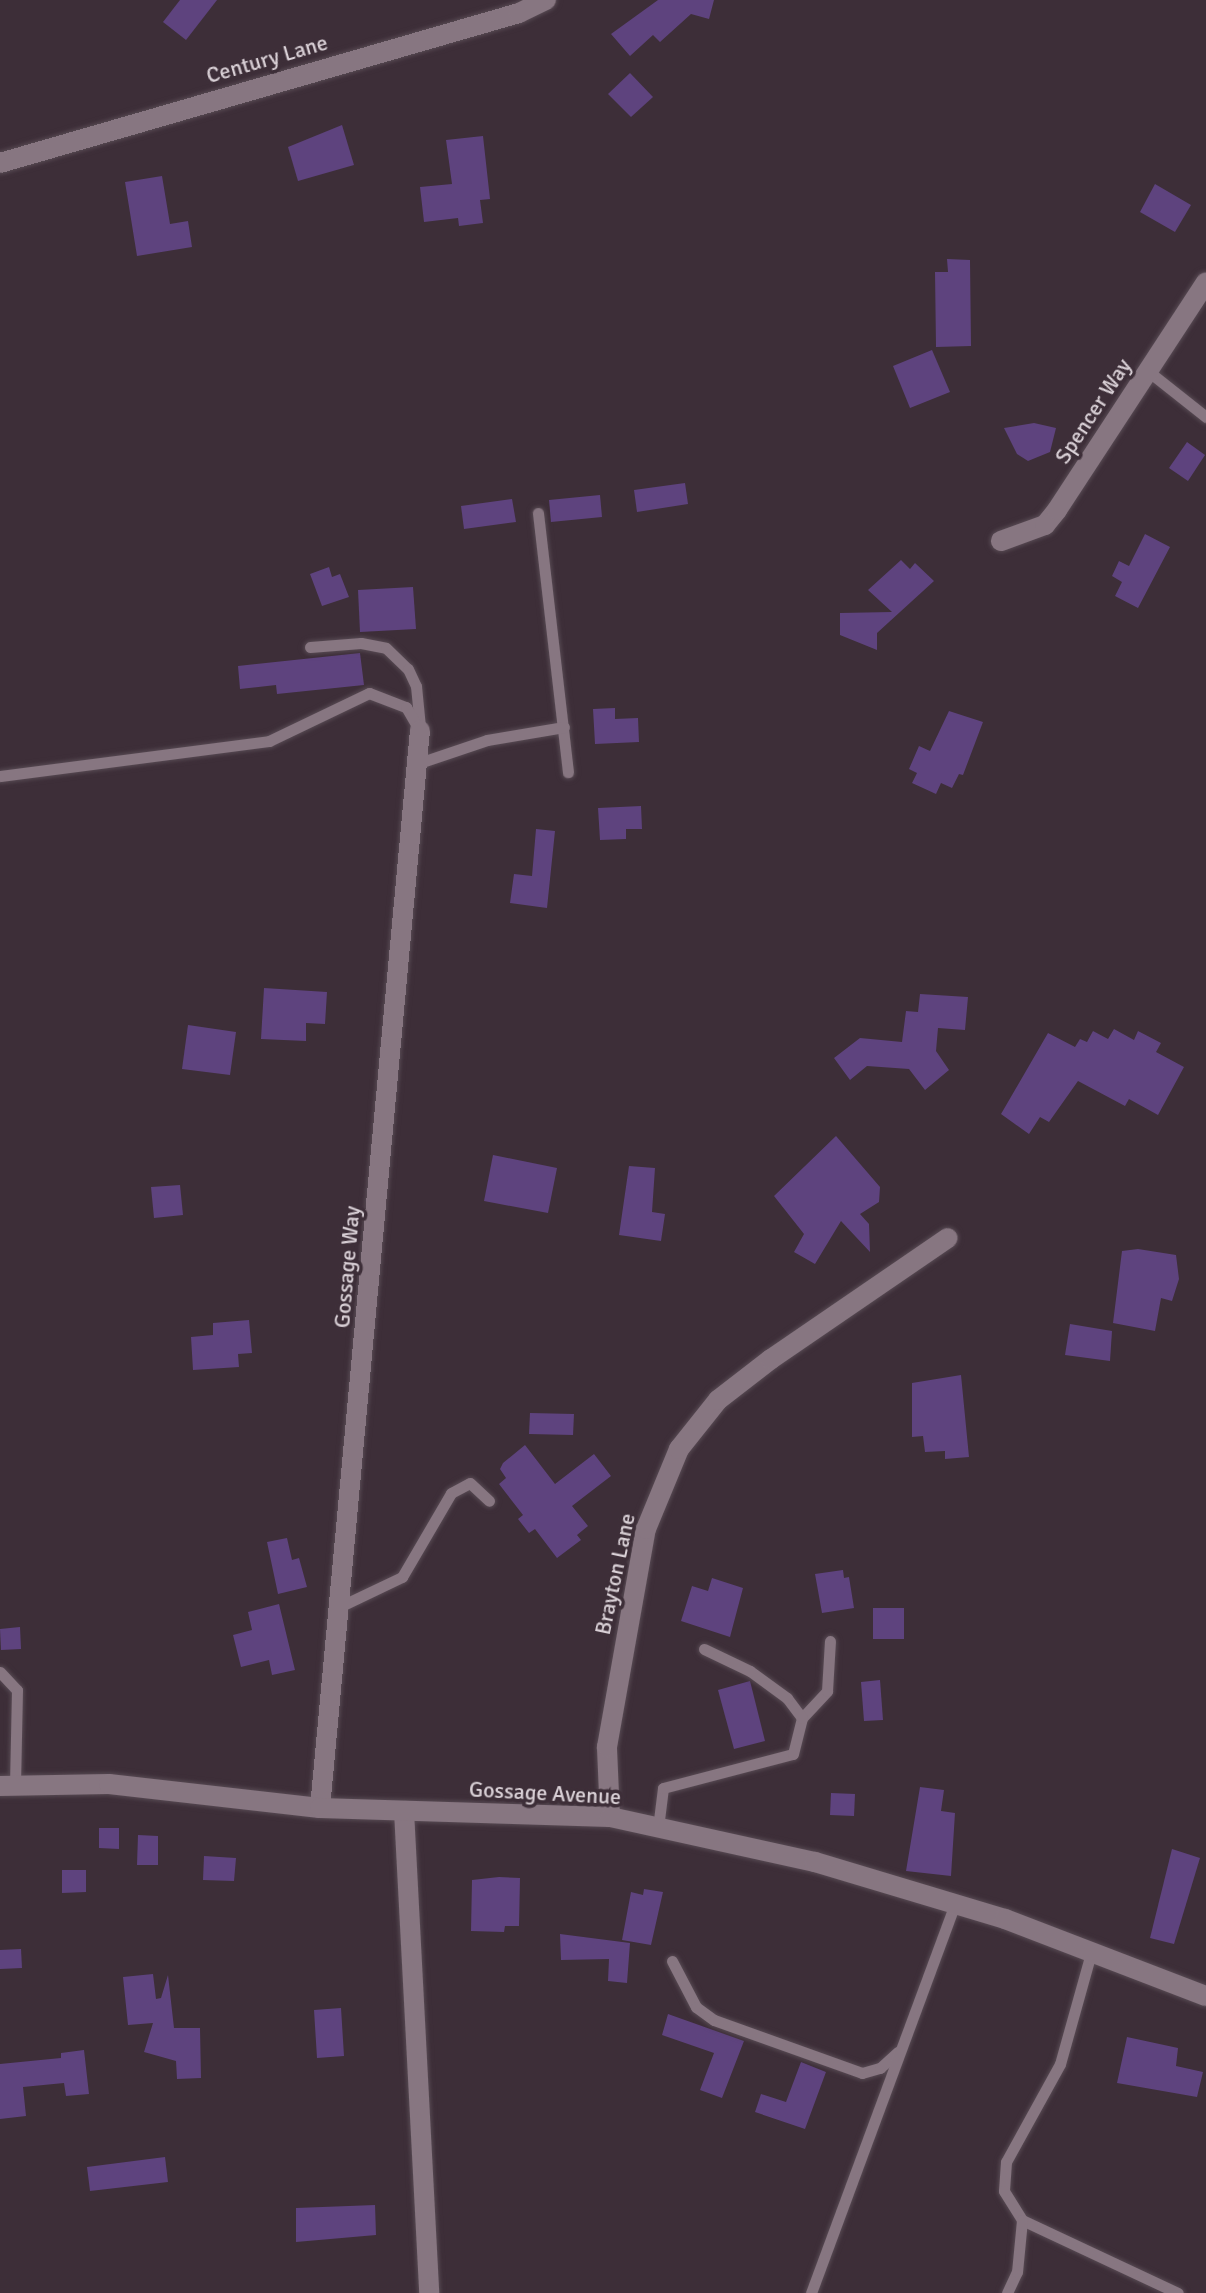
<!DOCTYPE html>
<html>
<head>
<meta charset="utf-8">
<style>
	body { margin:0 }
	#map { position:relative; width:1206px; height:2293px; overflow:hidden; background:#3d2e38; font-family:Signika,sans-serif }
	div>[style] { position:absolute }
	[style*='--x'] { left:calc(var(--x)*1px); top:calc(var(--y)*1px); width:calc(var(--w)*1px); rotate:calc(var(--a)*1deg) }
	.building>* { inset:0; background:#5e437e }
	.roads { filter:drop-shadow(0 0 2px #574a53) drop-shadow(0 0 2px #574a53) }
	.lane>* { height:11px; margin:-5.5px; padding:0 5.5px; transform-origin:5.5px; border-radius:5.5px; background:#877681 }
	.street>* { height:20px; margin:-10px; padding:0 10px; transform-origin:10px; border-radius:10px; background:#877681 }
	.secondary>* { height:20px; margin:-10px; padding:0 10px; transform-origin:10px; border-radius:10px; background:#877681 }
	span { translate:-50% -50%; white-space:nowrap; text-align:center; line-height:1.15; -webkit-text-stroke:7px #3d2e38; paint-order:stroke }
	.street-label { font-size:22px; color:#d9d0d6 }
</style>
</head>
<body>
<div id="map">
	<div class="building">
		<i style="clip-path:polygon(180px 0,217px 0,186px 40px,163px 22px)"></i>
		<i style="clip-path:polygon(658px 0,714px 0,709px 19px,691px 14px,660px 42px,653px 35px,630px 56px,611px 34px)"></i>
		<i style="clip-path:polygon(630px 73px,653px 97px,631px 117px,608px 94px)"></i>
		<i style="clip-path:polygon(342px 125px,354px 165px,298px 181px,288px 147px)"></i>
		<i style="clip-path:polygon(483px 136px,490px 199px,480px 200px,483px 223px,459px 226px,458px 218px,424px 222px,420px 187px,452px 184px,446px 140px)"></i>
		<i style="clip-path:polygon(162px 176px,170px 224px,188px 221px,192px 247px,137px 256px,125px 182px)"></i>
		<i style="clip-path:polygon(1155px 184px,1191px 205px,1175px 232px,1140px 212px)"></i>
		<i style="clip-path:polygon(947px 259px,970px 260px,971px 346px,936px 347px,935px 272px,948px 272px)"></i>
		<i style="clip-path:polygon(932px 350px,950px 392px,910px 408px,893px 366px)"></i>
		<i style="clip-path:polygon(1034px 423px,1056px 428px,1050px 452px,1028px 461px,1017px 454px,1004px 428px)"></i>
		<i style="clip-path:polygon(1187px 442px,1205px 455px,1188px 481px,1169px 468px)"></i>
		<i style="clip-path:polygon(685px 483px,688px 504px,637px 512px,634px 490px)"></i>
		<i style="clip-path:polygon(600px 495px,602px 517px,551px 522px,549px 500px)"></i>
		<i style="clip-path:polygon(512px 499px,516px 522px,464px 529px,461px 506px)"></i>
		<i style="clip-path:polygon(1145px 534px,1170px 547px,1138px 608px,1115px 596px,1122px 582px,1112px 576px,1119px 561px,1129px 566px)"></i>
		<i style="clip-path:polygon(901px 560px,910px 569px,915px 563px,934px 581px,877px 633px,877px 650px,840px 635px,840px 613px,892px 612px,868px 590px)"></i>
		<i style="clip-path:polygon(329px 567px,332px 577px,340px 574px,349px 597px,322px 606px,310px 574px)"></i>
		<i style="clip-path:polygon(413px 587px,416px 629px,360px 632px,358px 590px)"></i>
		<i style="clip-path:polygon(360px 653px,364px 685px,277px 694px,276px 685px,240px 689px,238px 666px)"></i>
		<i style="clip-path:polygon(615px 708px,615px 719px,638px 718px,639px 742px,595px 744px,593px 709px)"></i>
		<i style="clip-path:polygon(949px 711px,983px 722px,963px 775px,959px 774px,952px 788px,941px 783px,936px 794px,912px 783px,917px 773px,909px 769px,919px 746px,930px 751px)"></i>
		<i style="clip-path:polygon(641px 806px,642px 829px,626px 829px,626px 839px,600px 840px,598px 808px)"></i>
		<i style="clip-path:polygon(536px 829px,555px 831px,547px 908px,510px 903px,514px 874px,532px 876px)"></i>
		<i style="clip-path:polygon(264px 988px,327px 992px,325px 1024px,306px 1023px,306px 1041px,261px 1039px)"></i>
		<i style="clip-path:polygon(920px 994px,968px 997px,965px 1030px,938px 1028px,936px 1051px,949px 1070px,925px 1090px,909px 1069px,867px 1066px,850px 1080px,834px 1058px,860px 1038px,902px 1042px,906px 1011px,918px 1012px)"></i>
		<i style="clip-path:polygon(188px 1025px,236px 1032px,230px 1075px,182px 1069px)"></i>
		<i style="clip-path:polygon(1114px 1029px,1134px 1040px,1138px 1031px,1161px 1043px,1156px 1052px,1184px 1067px,1158px 1115px,1129px 1099px,1125px 1106px,1078px 1081px,1049px 1122px,1040px 1117px,1029px 1134px,1001px 1114px,1048px 1033px,1075px 1047px,1080px 1039px,1087px 1042px,1093px 1031px,1108px 1039px)"></i>
		<i style="clip-path:polygon(836px 1136px,880px 1187px,879px 1202px,860px 1214px,869px 1224px,870px 1252px,841px 1221px,815px 1264px,794px 1252px,804px 1234px,774px 1196px)"></i>
		<i style="clip-path:polygon(493px 1155px,557px 1168px,548px 1213px,484px 1201px)"></i>
		<i style="clip-path:polygon(629px 1166px,655px 1168px,652px 1212px,665px 1214px,661px 1241px,619px 1235px)"></i>
		<i style="clip-path:polygon(180px 1185px,183px 1215px,154px 1218px,151px 1187px)"></i>
		<i style="clip-path:polygon(1138px 1249px,1176px 1255px,1179px 1279px,1172px 1301px,1161px 1298px,1155px 1331px,1113px 1323px,1122px 1251px)"></i>
		<i style="clip-path:polygon(249px 1320px,252px 1353px,238px 1354px,239px 1367px,193px 1370px,191px 1337px,213px 1335px,213px 1323px)"></i>
		<i style="clip-path:polygon(1070px 1324px,1112px 1331px,1110px 1361px,1065px 1355px)"></i>
		<i style="clip-path:polygon(961px 1375px,969px 1457px,945px 1459px,945px 1451px,925px 1452px,923px 1436px,912px 1437px,912px 1383px)"></i>
		<i style="clip-path:polygon(530px 1413px,574px 1414px,573px 1435px,529px 1434px)"></i>
		<i style="clip-path:polygon(525px 1445px,555px 1484px,594px 1454px,611px 1476px,572px 1506px,588px 1526px,577px 1535px,581px 1540px,557px 1558px,535px 1529px,529px 1533px,518px 1519px,523px 1515px,499px 1484px,506px 1478px,500px 1469px,503px 1463px)"></i>
		<i style="clip-path:polygon(287px 1538px,292px 1560px,299px 1558px,307px 1587px,278px 1594px,267px 1542px)"></i>
		<i style="clip-path:polygon(843px 1570px,844px 1578px,849px 1577px,854px 1608px,822px 1613px,815px 1574px)"></i>
		<i style="clip-path:polygon(712px 1578px,743px 1588px,730px 1637px,681px 1621px,692px 1586px,708px 1591px)"></i>
		<i style="clip-path:polygon(279px 1604px,295px 1670px,272px 1675px,269px 1660px,241px 1667px,233px 1635px,252px 1630px,248px 1612px)"></i>
		<i style="clip-path:polygon(873px 1608px,904px 1608px,904px 1639px,873px 1639px)"></i>
		<i style="clip-path:polygon(20px 1627px,21px 1649px,1px 1650px,0 1629px)"></i>
		<i style="clip-path:polygon(880px 1680px,883px 1720px,864px 1721px,861px 1682px)"></i>
		<i style="clip-path:polygon(750px 1681px,765px 1741px,734px 1749px,718px 1690px)"></i>
		<i style="clip-path:polygon(920px 1787px,944px 1790px,941px 1811px,955px 1813px,951px 1876px,906px 1871px)"></i>
		<i style="clip-path:polygon(831px 1793px,855px 1794px,854px 1816px,830px 1815px)"></i>
		<i style="clip-path:polygon(99px 1828px,119px 1828px,119px 1849px,99px 1848px)"></i>
		<i style="clip-path:polygon(138px 1835px,158px 1836px,158px 1865px,137px 1865px)"></i>
		<i style="clip-path:polygon(1172px 1849px,1200px 1858px,1174px 1944px,1150px 1938px)"></i>
		<i style="clip-path:polygon(204px 1856px,236px 1858px,234px 1881px,203px 1880px)"></i>
		<i style="clip-path:polygon(62px 1870px,86px 1870px,86px 1892px,62px 1893px)"></i>
		<i style="clip-path:polygon(499px 1877px,520px 1878px,519px 1926px,505px 1926px,504px 1932px,471px 1931px,472px 1880px)"></i>
		<i style="clip-path:polygon(644px 1889px,663px 1892px,651px 1945px,622px 1940px,631px 1892px,643px 1895px)"></i>
		<i style="clip-path:polygon(560px 1934px,630px 1943px,627px 1983px,608px 1981px,609px 1959px,561px 1960px)"></i>
		<i style="clip-path:polygon(21px 1949px,22px 1968px,0 1969px,0 1950px)"></i>
		<i style="clip-path:polygon(153px 1974px,156px 1999px,161px 1998px,168px 1975px,174px 2028px,200px 2028px,201px 2078px,177px 2079px,176px 2061px,144px 2052px,153px 2023px,128px 2025px,123px 1977px)"></i>
		<i style="clip-path:polygon(341px 2008px,344px 2056px,317px 2058px,314px 2010px)"></i>
		<i style="clip-path:polygon(668px 2014px,744px 2041px,722px 2098px,700px 2090px,714px 2053px,662px 2035px)"></i>
		<i style="clip-path:polygon(1127px 2037px,1178px 2048px,1176px 2066px,1203px 2072px,1197px 2097px,1117px 2083px)"></i>
		<i style="clip-path:polygon(84px 2050px,89px 2094px,66px 2096px,64px 2083px,23px 2087px,26px 2116px,0 2119px,0 2064px,61px 2058px,61px 2053px)"></i>
		<i style="clip-path:polygon(801px 2062px,826px 2072px,805px 2129px,755px 2112px,761px 2094px,786px 2102px)"></i>
		<i style="clip-path:polygon(165px 2157px,168px 2182px,90px 2191px,87px 2167px)"></i>
		<i style="clip-path:polygon(375px 2205px,376px 2235px,296px 2242px,296px 2208px)"></i>
	</div>
	<div class="roads">
		<div class="lane">
			<i style="--x:1148;--y:371;--w:74;--a:38.4"></i>
			<i style="--x:538;--y:513;--w:261;--a:83.4"></i>
			<i style="--x:310;--y:647;--w:51;--a:-4.5"></i>
			<i style="--x:361;--y:643;--w:25;--a:11"></i>
			<i style="--x:386;--y:648;--w:30;--a:44"></i>
			<i style="--x:408;--y:669;--w:19;--a:65"></i>
			<i style="--x:416;--y:686;--w:41;--a:84.4"></i>
			<i style="--x:419;--y:763;--w:72;--a:-18.7"></i>
			<i style="--x:487;--y:740;--w:78;--a:-9.6"></i>
			<i style="--x:0;--y:776;--w:271;--a:-7.4"></i>
			<i style="--x:269;--y:741;--w:111;--a:-25.6"></i>
			<i style="--x:369;--y:693;--w:40;--a:21"></i>
			<i style="--x:406;--y:707;--w:28;--a:60"></i>
			<i style="--x:339;--y:1607;--w:70;--a:-25.5"></i>
			<i style="--x:402;--y:1577;--w:97;--a:-59.7"></i>
			<i style="--x:451;--y:1493;--w:21;--a:-28"></i>
			<i style="--x:470;--y:1483;--w:26;--a:43"></i>
			<i style="--x:0;--y:1672;--w:25;--a:47"></i>
			<i style="--x:17;--y:1690;--w:95;--a:91.2"></i>
			<i style="--x:802;--y:1718;--w:37;--a:-47"></i>
			<i style="--x:827;--y:1691;--w:50;--a:-86.6"></i>
			<i style="--x:658;--y:1828;--w:40;--a:-82.9"></i>
			<i style="--x:663;--y:1788;--w:134;--a:-14.7"></i>
			<i style="--x:793;--y:1754;--w:37;--a:-76"></i>
			<i style="--x:802;--y:1718;--w:25;--a:-127"></i>
			<i style="--x:787;--y:1698;--w:46;--a:-143.9"></i>
			<i style="--x:750;--y:1671;--w:51;--a:-154.4"></i>
			<i style="--x:1091;--y:1953;--w:115;--a:105.6"></i>
			<i style="--x:1060;--y:2064;--w:112;--a:118.9"></i>
			<i style="--x:1006;--y:2162;--w:29;--a:94"></i>
			<i style="--x:1004;--y:2191;--w:34;--a:58"></i>
			<i style="--x:1022;--y:2220;--w:172;--a:25.1"></i>
			<i style="--x:672;--y:1961;--w:52;--a:62.4"></i>
			<i style="--x:696;--y:2007;--w:22;--a:36"></i>
			<i style="--x:714;--y:2020;--w:157;--a:19.7"></i>
			<i style="--x:862;--y:2073;--w:19;--a:-16"></i>
			<i style="--x:880;--y:2068;--w:24;--a:-42"></i>
			<i style="--x:811;--y:2293;--w:415;--a:-69.7"></i>
			<i style="--x:1007;--y:2293;--w:23;--a:-65"></i>
			<i style="--x:1017;--y:2272;--w:52;--a:-84.5"></i>
		</div>
		<div class="street">
			<i style="--x:0;--y:163;--w:540;--a:-16.12"></i>
			<i style="--x:519;--y:13;--w:30;--a:-26"></i>
			<i style="--x:1001;--y:541;--w:47;--a:-20"></i>
			<i style="--x:1045;--y:525;--w:19;--a:-51"></i>
			<i style="--x:1057;--y:510;--w:272;--a:-56.8"></i>
			<i style="--x:320;--y:1808;--w:1082;--a:-84.7"></i>
			<i style="--x:404;--y:1811;--w:483;--a:87"></i>
			<i style="--x:610;--y:1817;--w:70;--a:-92.5"></i>
			<i style="--x:607;--y:1747;--w:221;--a:-79.9"></i>
			<i style="--x:646;--y:1529;--w:87;--a:-67.6"></i>
			<i style="--x:679;--y:1449;--w:63;--a:-51.5"></i>
			<i style="--x:718;--y:1400;--w:67;--a:-37.7"></i>
			<i style="--x:771;--y:1359;--w:214;--a:-34.4"></i>
		</div>
		<div class="secondary">
			<i style="--x:0;--y:1786;--w:109;--a:-1.1"></i>
			<i style="--x:109;--y:1784;--w:212;--a:6.5"></i>
			<i style="--x:320;--y:1808;--w:290;--a:1.8"></i>
			<i style="--x:610;--y:1817;--w:210;--a:12.4"></i>
			<i style="--x:815;--y:1862;--w:198;--a:16.7"></i>
			<i style="--x:1005;--y:1919;--w:215;--a:21"></i>
		</div>
	</div>
	<div class="street-label">
		<span style="left:267px;top:59px;rotate:-16deg">Century Lane</span>
		<span style="left:1093px;top:411px;rotate:-57deg">Spencer Way</span>
		<span style="left:347px;top:1267px;rotate:-85deg">Gossage Way</span>
		<span style="left:615px;top:1574px;rotate:-78deg">Brayton Lane</span>
		<span style="left:545px;top:1793px;rotate:3deg">Gossage Avenue</span>
	</div>
</div>
</body>
</html>
